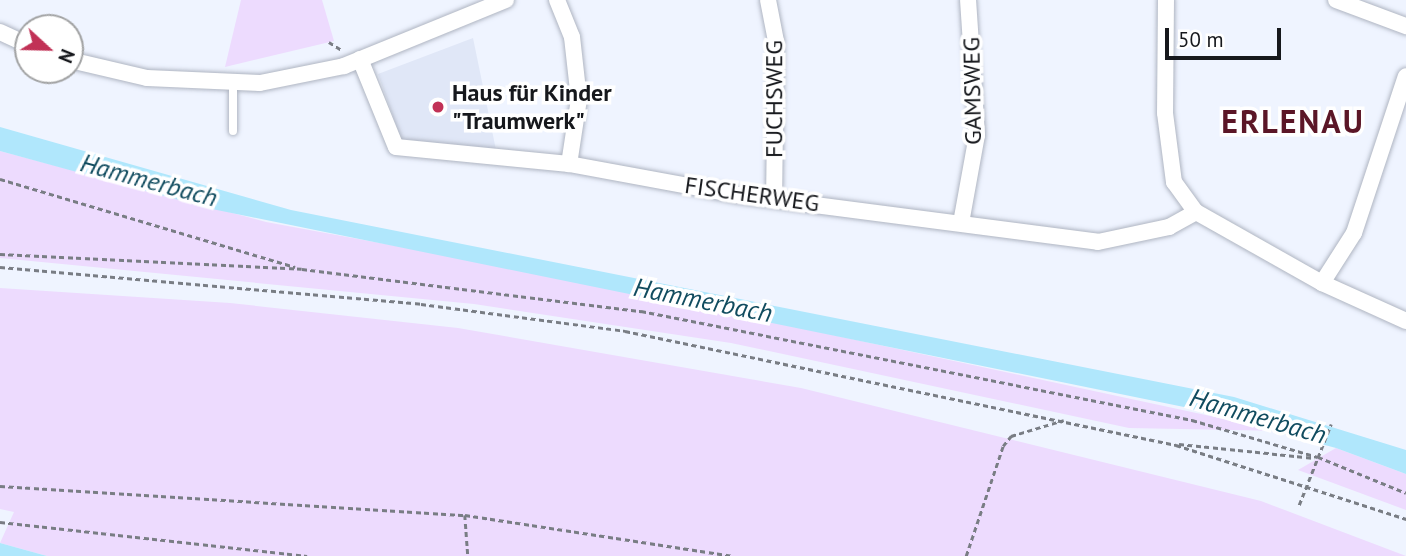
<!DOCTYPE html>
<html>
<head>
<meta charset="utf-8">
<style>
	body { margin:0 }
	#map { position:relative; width:1406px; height:556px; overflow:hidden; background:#eff4ff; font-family:"PT Sans",sans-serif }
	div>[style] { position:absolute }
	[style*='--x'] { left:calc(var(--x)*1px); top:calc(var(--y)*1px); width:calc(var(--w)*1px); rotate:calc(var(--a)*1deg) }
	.built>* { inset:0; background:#e0e7f7 }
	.green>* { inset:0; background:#eddbfe }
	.water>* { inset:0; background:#b0e7fc }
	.path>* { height:2.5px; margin-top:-1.25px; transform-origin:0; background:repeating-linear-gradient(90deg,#797d84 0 5px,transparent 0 8.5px) }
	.roads { filter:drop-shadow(0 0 2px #afb5c2) drop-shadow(0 0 2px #afb5c2) }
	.service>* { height:8px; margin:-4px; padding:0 4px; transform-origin:4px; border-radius:4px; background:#fff }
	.minor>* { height:16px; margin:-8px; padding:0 8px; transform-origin:8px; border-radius:8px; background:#fff }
	.dots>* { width:19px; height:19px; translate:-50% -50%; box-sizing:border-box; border:4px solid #fff; border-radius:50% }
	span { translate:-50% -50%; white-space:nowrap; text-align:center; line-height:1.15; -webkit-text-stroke:7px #fff; paint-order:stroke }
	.street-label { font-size:24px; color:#16181c }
	.poi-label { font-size:24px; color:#16181c; font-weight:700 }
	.left { translate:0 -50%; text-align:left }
	.water-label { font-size:26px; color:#114c5f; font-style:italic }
	.district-label { font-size:32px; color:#5b1627; font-weight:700; letter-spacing:2px }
	.north { position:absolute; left:14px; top:14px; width:70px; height:70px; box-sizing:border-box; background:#fff; border:2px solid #a2a3a4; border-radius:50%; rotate:112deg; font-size:19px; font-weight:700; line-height:28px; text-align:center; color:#16181c }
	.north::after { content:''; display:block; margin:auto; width:24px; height:32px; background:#c13156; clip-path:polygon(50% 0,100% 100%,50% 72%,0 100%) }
	.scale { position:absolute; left:1165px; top:28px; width:116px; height:32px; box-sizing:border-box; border:4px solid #16181c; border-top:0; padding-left:9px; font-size:21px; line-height:24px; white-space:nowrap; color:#16181c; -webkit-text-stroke:5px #fff; paint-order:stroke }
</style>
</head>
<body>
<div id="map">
	<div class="built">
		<i style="clip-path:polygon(473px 38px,496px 150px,401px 139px,378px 74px)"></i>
	</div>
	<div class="green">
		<i style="clip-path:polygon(241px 0,322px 0,334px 41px,225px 67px)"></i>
		<i style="clip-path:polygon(0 151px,266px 222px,559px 276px,1280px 431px,1129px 428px,731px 343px,474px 304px,0 258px)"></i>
		<i style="clip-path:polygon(0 288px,230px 303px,458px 328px,801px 388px,1261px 501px,1406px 556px,47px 556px,0 543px,14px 512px,0 509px)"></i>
		<i style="clip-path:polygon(1336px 448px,1406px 474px,1406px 510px,1298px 470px)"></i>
	</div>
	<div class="water">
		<i style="clip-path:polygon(0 127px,291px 210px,1234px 397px,1406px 450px,1406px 474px,1336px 448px,1184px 407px,212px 209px,0 151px)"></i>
		<i style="clip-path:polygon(0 543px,47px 556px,0 556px)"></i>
	</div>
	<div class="path">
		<i style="--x:329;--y:42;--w:15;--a:32"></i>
		<i style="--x:0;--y:179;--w:308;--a:16.6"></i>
		<i style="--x:0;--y:254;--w:302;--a:2.8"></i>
		<i style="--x:302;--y:269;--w:342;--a:7.1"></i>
		<i style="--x:641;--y:311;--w:562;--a:11.19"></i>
		<i style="--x:1192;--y:420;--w:131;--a:16.4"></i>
		<i style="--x:1318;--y:457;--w:95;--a:22.2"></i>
		<i style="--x:0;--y:267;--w:423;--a:5"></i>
		<i style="--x:421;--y:304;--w:206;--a:7.5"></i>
		<i style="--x:625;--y:331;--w:563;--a:11.69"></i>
		<i style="--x:1176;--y:445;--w:242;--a:17.8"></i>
		<i style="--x:1179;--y:444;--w:136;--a:5.9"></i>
		<i style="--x:0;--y:486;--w:466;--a:3.6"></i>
		<i style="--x:465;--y:515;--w:270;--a:8.7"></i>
		<i style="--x:1299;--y:505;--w:87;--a:-68.4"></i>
		<i style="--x:465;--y:515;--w:41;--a:85.8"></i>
		<i style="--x:0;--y:522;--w:309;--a:6.3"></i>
		<i style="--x:966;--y:556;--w:116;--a:-71.4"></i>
		<i style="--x:1003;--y:446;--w:13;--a:-51"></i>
		<i style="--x:1011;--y:436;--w:55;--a:-16.8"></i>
	</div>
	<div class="roads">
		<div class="service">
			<i style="--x:233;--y:83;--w:48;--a:90"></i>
		</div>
		<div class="minor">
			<i style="--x:557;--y:0;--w:40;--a:68"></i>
			<i style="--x:572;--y:37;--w:62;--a:83.6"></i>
			<i style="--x:579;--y:99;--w:66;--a:98.7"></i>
			<i style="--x:768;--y:0;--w:42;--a:79"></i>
			<i style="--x:776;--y:41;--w:157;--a:90.7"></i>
			<i style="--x:1166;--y:0;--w:113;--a:90.5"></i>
			<i style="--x:1165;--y:113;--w:70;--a:82.6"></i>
			<i style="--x:1174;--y:182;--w:37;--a:54"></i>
			<i style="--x:1196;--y:212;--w:145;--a:29.4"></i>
			<i style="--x:1322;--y:283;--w:92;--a:24.3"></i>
			<i style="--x:1336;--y:0;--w:75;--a:20.4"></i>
			<i style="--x:0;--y:32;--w:31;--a:25"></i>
			<i style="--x:360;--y:59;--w:95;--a:67.8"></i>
			<i style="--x:396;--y:147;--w:174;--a:5.6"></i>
			<i style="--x:569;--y:164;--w:172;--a:10.4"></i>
			<i style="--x:738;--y:195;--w:363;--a:7.4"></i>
			<i style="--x:1098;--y:242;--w:73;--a:-11.9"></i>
			<i style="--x:1169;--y:227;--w:31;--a:-29"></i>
			<i style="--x:70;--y:60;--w:79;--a:13.2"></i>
			<i style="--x:147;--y:78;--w:113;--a:2.5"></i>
			<i style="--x:260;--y:83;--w:86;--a:-11.4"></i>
			<i style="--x:344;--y:66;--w:175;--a:-22.2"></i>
			<i style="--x:961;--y:223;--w:89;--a:-79.7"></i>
			<i style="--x:977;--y:135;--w:135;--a:-93.8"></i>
			<i style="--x:1322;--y:283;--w:59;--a:-57.4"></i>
			<i style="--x:1354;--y:233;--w:165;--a:-71.7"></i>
		</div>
	</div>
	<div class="dots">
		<i style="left:438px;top:107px;background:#c13156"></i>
	</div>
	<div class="street-label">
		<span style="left:972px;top:91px;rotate:-91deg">GAMSWEG</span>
		<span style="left:774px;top:99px;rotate:-90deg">FUCHSWEG</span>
		<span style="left:752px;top:194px;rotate:8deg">FISCHERWEG</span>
	</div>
	<div class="poi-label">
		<span class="left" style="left:452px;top:107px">Haus für Kinder<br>"Traumwerk"</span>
	</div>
	<div class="water-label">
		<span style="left:149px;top:180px;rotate:15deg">Hammerbach</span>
		<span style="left:703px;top:300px;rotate:11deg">Hammerbach</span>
		<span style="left:1258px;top:416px;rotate:16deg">Hammerbach</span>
	</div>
	<div class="district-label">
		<span style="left:1293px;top:121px">ERLENAU</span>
	</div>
	<div class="north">N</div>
	<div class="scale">50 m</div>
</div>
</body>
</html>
